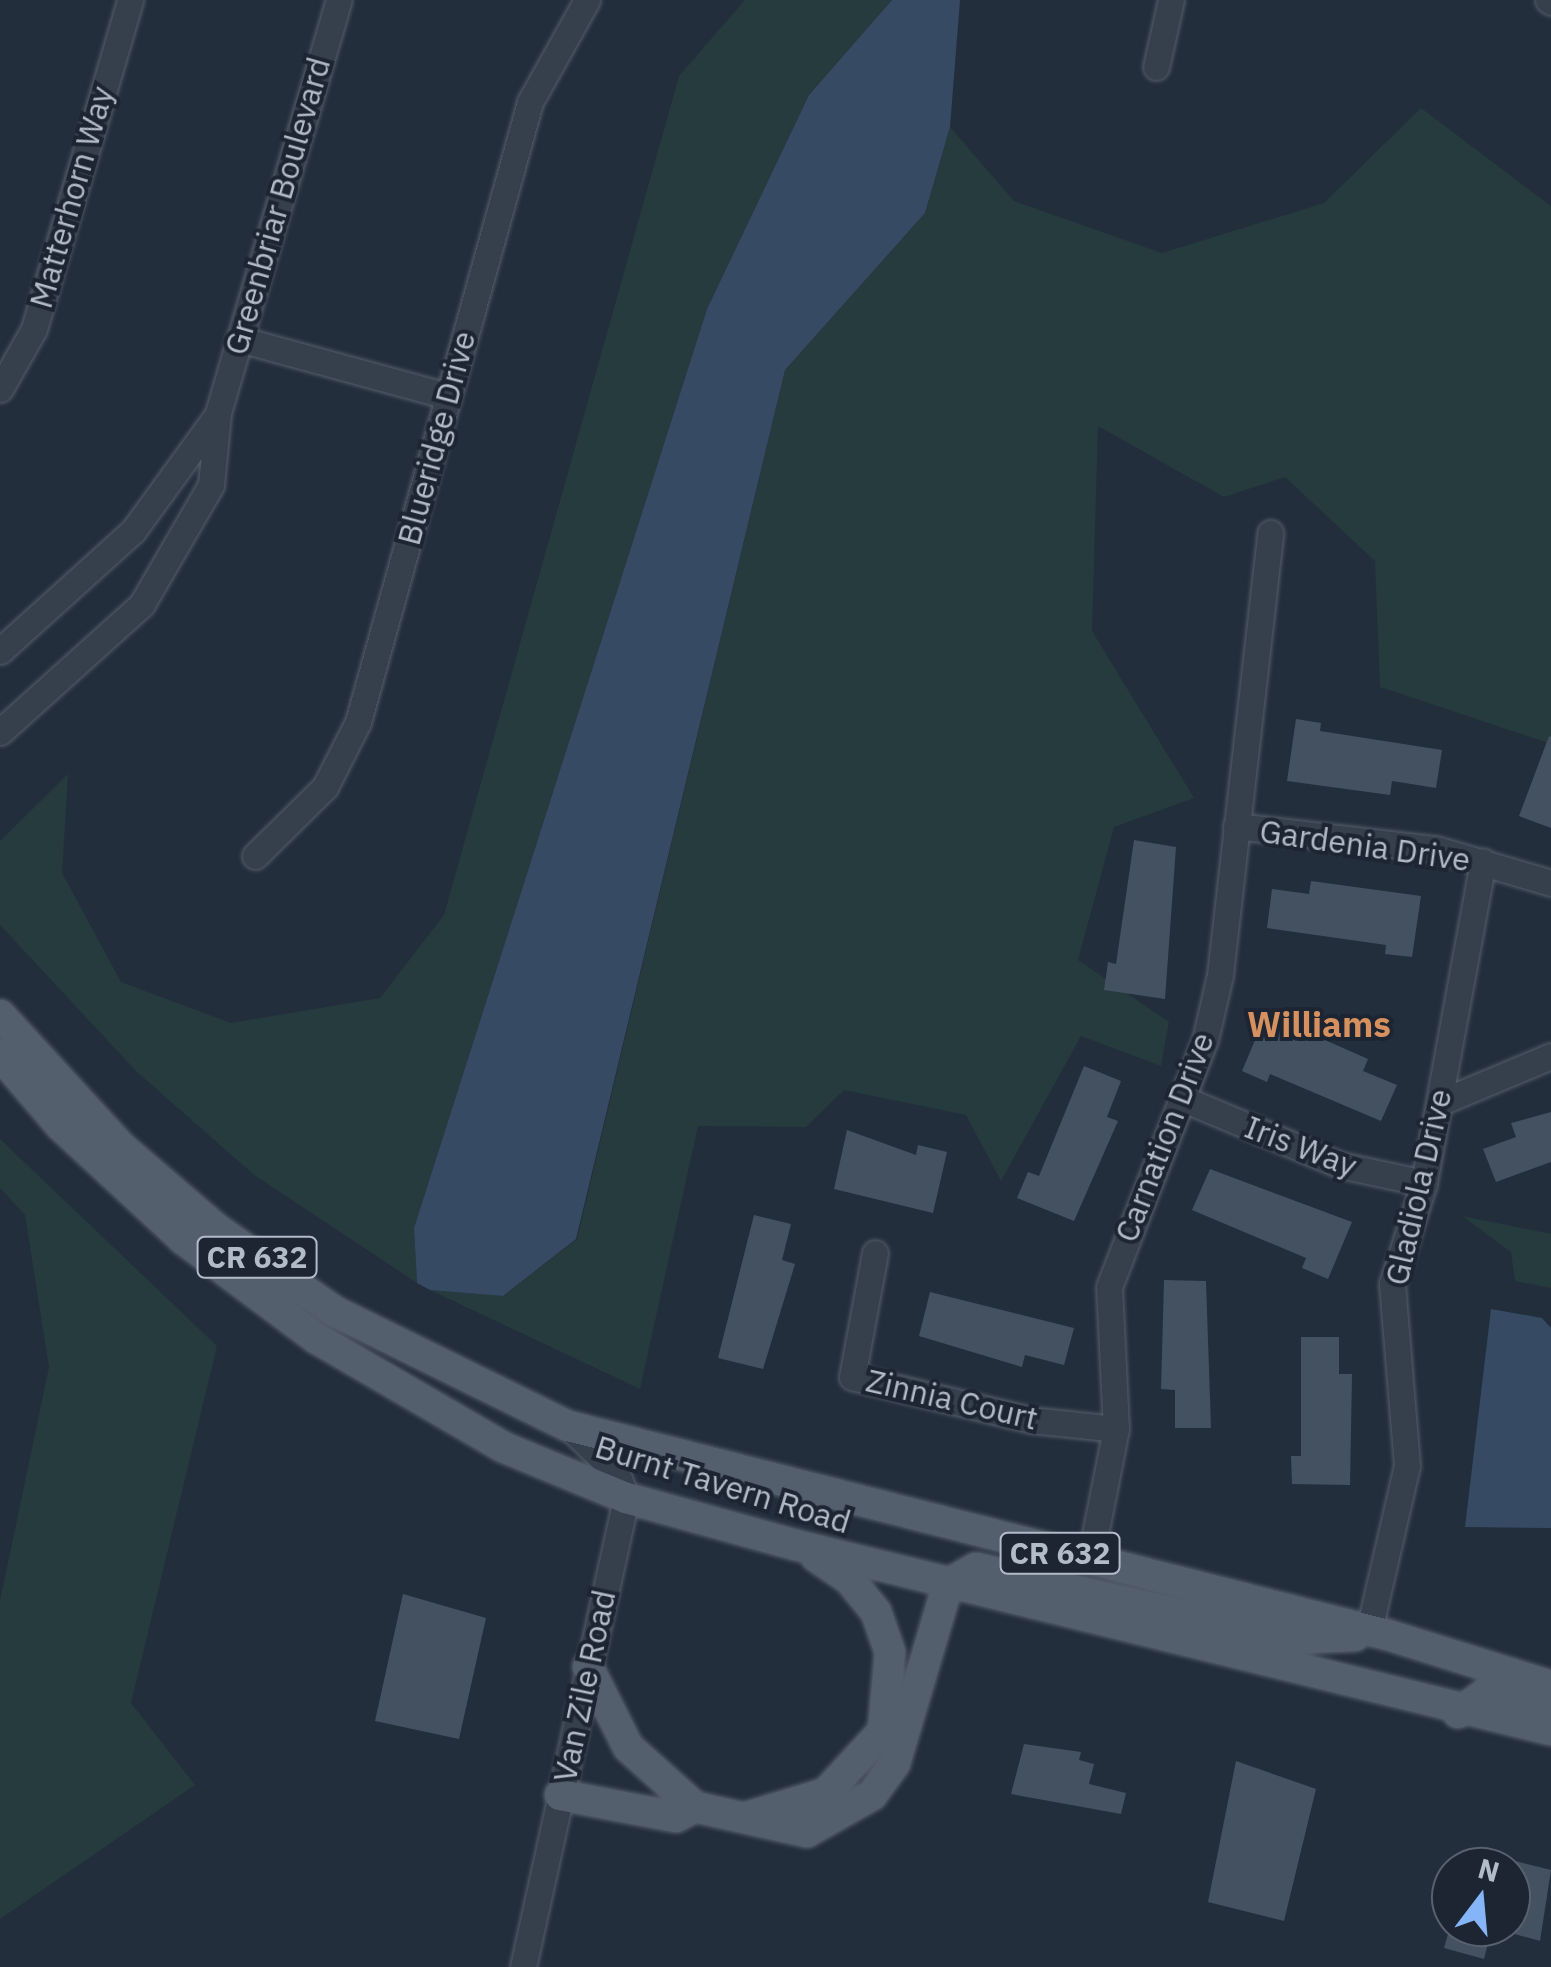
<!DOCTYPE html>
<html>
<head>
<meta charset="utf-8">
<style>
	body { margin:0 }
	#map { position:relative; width:1551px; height:1967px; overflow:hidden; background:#232e3c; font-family:"IBM Plex Sans",sans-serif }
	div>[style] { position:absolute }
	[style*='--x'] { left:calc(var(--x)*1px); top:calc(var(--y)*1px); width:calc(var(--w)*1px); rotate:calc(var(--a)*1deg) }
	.green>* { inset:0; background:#253b3d }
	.water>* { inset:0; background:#364a64 }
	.building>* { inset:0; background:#435161 }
	.roads { filter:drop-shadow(0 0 2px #555e6a) drop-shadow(0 0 2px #555e6a) }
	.minor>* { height:25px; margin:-12.5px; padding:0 12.5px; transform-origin:12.5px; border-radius:12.5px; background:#36404d }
	.major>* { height:30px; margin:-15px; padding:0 15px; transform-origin:15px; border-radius:15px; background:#545f6d }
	span { translate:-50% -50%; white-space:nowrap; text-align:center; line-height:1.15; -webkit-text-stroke:8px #1c2531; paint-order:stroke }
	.shield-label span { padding:2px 8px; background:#1c2531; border:2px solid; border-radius:8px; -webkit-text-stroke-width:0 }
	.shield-label { font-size:30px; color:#b2bbc8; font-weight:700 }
	.street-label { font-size:32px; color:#b2bbc8 }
	.neighbourhood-label { font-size:35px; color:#d6915f; font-weight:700 }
	.north { position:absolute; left:1431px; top:1847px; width:100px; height:100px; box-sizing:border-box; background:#1c2531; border:2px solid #58616d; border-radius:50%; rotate:16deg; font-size:28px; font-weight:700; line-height:40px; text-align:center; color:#b2bbc8 }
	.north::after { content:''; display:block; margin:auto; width:35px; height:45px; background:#86b4f9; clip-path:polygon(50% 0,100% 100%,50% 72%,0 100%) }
</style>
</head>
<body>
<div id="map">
	<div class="green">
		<i style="clip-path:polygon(745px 0,892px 0,809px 95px,707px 309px,414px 1228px,417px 1283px,253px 1174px,137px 1072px,0 925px,0 841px,68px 774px,62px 873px,121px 982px,231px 1023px,380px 998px,444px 915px,679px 76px)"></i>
		<i style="clip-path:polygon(1421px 108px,1551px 206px,1551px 744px,1380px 687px,1375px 561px,1285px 477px,1224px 497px,1098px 426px,1092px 631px,1194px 798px,1114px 827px,1078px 960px,1169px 1022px,1161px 1066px,1081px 1036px,1001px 1181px,966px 1115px,844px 1090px,806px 1127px,698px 1126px,640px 1389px,430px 1290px,503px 1296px,577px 1239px,785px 370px,925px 213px,950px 127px,1014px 201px,1162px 253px,1324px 203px)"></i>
		<i style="clip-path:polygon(0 1139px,217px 1346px,131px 1703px,195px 1785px,0 1919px,0 1601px,49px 1367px,25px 1215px,0 1188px)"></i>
		<i style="clip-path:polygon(1462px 1216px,1551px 1234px,1551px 1288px,1515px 1281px,1511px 1252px)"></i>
	</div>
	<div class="water">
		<i style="clip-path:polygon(892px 0,960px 0,950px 127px,925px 213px,785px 370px,576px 1239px,503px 1296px,430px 1290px,417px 1283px,414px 1228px,707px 309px,809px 95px)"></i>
		<i style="clip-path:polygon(1491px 1309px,1542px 1318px,1551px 1328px,1551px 1528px,1465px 1527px)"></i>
	</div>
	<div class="building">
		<i style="clip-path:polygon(1296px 719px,1321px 723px,1320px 731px,1442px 750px,1436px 788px,1392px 781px,1390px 795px,1287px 781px)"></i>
		<i style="clip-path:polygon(1549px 736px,1551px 737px,1551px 828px,1519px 816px)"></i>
		<i style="clip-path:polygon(1134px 840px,1176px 847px,1165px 999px,1104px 990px,1108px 962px,1116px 964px)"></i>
		<i style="clip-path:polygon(1311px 881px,1421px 896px,1412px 957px,1385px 954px,1386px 945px,1267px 928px,1272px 889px,1309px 894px)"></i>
		<i style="clip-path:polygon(1266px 1014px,1368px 1059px,1363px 1071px,1397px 1085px,1381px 1121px,1270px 1074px,1267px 1082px,1242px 1071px)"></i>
		<i style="clip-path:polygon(1084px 1066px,1121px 1081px,1107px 1117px,1118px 1121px,1074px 1221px,1017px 1198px,1028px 1172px,1039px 1176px)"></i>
		<i style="clip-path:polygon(1551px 1112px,1551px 1162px,1496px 1182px,1483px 1149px,1516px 1137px,1511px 1123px)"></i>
		<i style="clip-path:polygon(847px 1130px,916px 1155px,918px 1145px,947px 1152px,933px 1213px,834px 1189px)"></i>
		<i style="clip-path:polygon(1210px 1169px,1352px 1222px,1328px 1279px,1302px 1268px,1306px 1258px,1192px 1210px)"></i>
		<i style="clip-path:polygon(754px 1215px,791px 1224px,782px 1260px,795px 1264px,763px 1369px,718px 1358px)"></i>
		<i style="clip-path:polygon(1164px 1280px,1206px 1281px,1211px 1428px,1175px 1428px,1175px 1390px,1161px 1389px)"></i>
		<i style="clip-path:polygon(930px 1292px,1074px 1328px,1064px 1365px,1025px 1355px,1022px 1367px,919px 1336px)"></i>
		<i style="clip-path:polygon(1301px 1337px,1339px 1337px,1339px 1374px,1352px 1374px,1350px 1485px,1292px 1484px,1291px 1456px,1301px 1456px)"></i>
		<i style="clip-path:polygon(403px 1594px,486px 1618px,459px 1739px,375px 1721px)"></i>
		<i style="clip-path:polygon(1024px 1744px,1081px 1752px,1079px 1760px,1094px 1764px,1089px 1784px,1126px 1793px,1121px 1814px,1011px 1794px)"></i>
		<i style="clip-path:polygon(1236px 1761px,1316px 1789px,1284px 1921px,1208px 1902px)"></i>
		<i style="clip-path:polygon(1511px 1860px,1551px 1870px,1540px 1941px,1511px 1933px)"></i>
		<i style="clip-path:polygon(1450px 1927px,1492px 1927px,1484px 1959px,1444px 1948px)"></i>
	</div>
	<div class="roads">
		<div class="minor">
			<i style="--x:1548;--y:0;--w:4;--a:34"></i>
			<i style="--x:1156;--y:67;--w:69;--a:-77.4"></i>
			<i style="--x:239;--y:339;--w:216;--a:15.3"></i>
			<i style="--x:0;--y:389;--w:69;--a:-60.5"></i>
			<i style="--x:34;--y:329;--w:343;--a:-73.7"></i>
			<i style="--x:0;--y:651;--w:179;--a:-42.1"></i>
			<i style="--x:133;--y:531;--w:140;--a:-54"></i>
			<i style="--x:0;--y:732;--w:191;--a:-42"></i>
			<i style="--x:142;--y:604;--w:138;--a:-59.9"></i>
			<i style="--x:211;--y:485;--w:72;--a:-84.4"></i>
			<i style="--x:218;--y:413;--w:430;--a:-73.7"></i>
			<i style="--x:1236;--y:826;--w:201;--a:6.6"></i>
			<i style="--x:1436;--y:849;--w:120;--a:16.5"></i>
			<i style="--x:255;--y:856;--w:98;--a:-44.6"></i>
			<i style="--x:325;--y:787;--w:73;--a:-63.1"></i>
			<i style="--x:358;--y:722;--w:643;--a:-74.49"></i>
			<i style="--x:530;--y:102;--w:117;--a:-60.8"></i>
			<i style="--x:1181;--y:1098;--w:173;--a:22.8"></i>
			<i style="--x:1340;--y:1165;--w:86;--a:12.1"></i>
			<i style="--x:1439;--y:1103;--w:121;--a:-22.8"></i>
			<i style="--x:875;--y:1253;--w:126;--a:100.5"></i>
			<i style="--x:852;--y:1377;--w:184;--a:13.5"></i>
			<i style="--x:1031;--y:1420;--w:85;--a:6"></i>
			<i style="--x:1090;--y:1560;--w:134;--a:-78.8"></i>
			<i style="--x:1116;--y:1429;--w:142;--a:-92.8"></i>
			<i style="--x:1109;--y:1287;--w:265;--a:-68.8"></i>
			<i style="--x:1205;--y:1040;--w:67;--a:-77"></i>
			<i style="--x:1220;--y:975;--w:445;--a:-83.5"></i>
			<i style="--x:1369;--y:1630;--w:168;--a:-77"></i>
			<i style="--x:1407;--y:1466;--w:183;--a:-94.7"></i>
			<i style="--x:1392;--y:1284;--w:106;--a:-72.4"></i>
			<i style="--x:1424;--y:1183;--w:327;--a:-79.6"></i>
			<i style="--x:523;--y:1967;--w:480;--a:-77.6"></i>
			<i style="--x:626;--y:1498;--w:27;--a:-110"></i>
			<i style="--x:617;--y:1473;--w:68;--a:-136.2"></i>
		</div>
		<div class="major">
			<i style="--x:0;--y:1015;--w:179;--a:47.5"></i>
			<i style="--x:121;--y:1147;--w:128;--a:40.6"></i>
			<i style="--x:218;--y:1230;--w:141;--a:34.9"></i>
			<i style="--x:334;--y:1311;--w:261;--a:26.2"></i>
			<i style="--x:568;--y:1426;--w:846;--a:14.3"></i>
			<i style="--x:1388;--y:1635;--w:171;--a:17.4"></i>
			<i style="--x:0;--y:1055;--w:92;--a:49.4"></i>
			<i style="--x:60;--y:1125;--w:168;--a:42.8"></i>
			<i style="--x:183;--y:1239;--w:166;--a:36.7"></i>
			<i style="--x:316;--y:1338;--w:216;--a:30.2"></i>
			<i style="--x:503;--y:1447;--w:133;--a:22.5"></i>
			<i style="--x:626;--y:1498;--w:176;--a:15.5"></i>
			<i style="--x:796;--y:1545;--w:777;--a:13.77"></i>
			<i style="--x:588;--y:1667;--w:89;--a:63.4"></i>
			<i style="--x:628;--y:1747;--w:90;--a:41.8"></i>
			<i style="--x:695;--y:1807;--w:115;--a:12.6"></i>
			<i style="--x:807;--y:1832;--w:75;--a:-29.6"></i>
			<i style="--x:872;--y:1795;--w:39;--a:-54"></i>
			<i style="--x:895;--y:1763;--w:187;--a:-73.5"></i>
			<i style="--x:948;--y:1584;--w:32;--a:-30"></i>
			<i style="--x:976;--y:1568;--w:321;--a:12.8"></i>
			<i style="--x:1289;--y:1639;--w:66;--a:-2.6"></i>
			<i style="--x:1458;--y:1713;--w:43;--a:-35.5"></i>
			<i style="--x:1493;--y:1688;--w:52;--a:16.7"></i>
			<i style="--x:560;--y:1795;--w:118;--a:10.7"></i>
			<i style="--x:676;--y:1817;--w:21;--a:-28"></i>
			<i style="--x:750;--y:1816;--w:79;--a:-16.8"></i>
			<i style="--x:826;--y:1793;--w:84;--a:-47.4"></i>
			<i style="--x:883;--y:1731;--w:79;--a:-84.9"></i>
			<i style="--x:890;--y:1652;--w:42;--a:-109.3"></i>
			<i style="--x:876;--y:1612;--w:43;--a:-129.3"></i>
			<i style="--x:849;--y:1579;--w:40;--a:-146"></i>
		</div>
	</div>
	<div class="shield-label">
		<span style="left:257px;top:1257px">CR 632</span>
		<span style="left:1060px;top:1553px">CR 632</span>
	</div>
	<div class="street-label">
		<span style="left:71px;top:197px;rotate:-74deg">Matterhorn Way</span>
		<span style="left:277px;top:206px;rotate:-74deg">Greenbriar Boulevard</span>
		<span style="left:436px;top:438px;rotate:-75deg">Blueridge Drive</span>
		<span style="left:1365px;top:845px;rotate:8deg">Gardenia Drive</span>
		<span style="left:1164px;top:1137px;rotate:-69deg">Carnation Drive</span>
		<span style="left:1301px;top:1146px;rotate:21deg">Iris Way</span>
		<span style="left:1418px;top:1187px;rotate:-77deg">Gladiola Drive</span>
		<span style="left:952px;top:1399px;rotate:13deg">Zinnia Court</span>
		<span style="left:723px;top:1484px;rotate:17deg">Burnt Tavern Road</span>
		<span style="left:584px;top:1686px;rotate:-78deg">Van Zile Road</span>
	</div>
	<div class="neighbourhood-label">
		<span style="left:1319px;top:1024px">Williams</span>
	</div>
	<div class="north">N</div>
</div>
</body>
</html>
